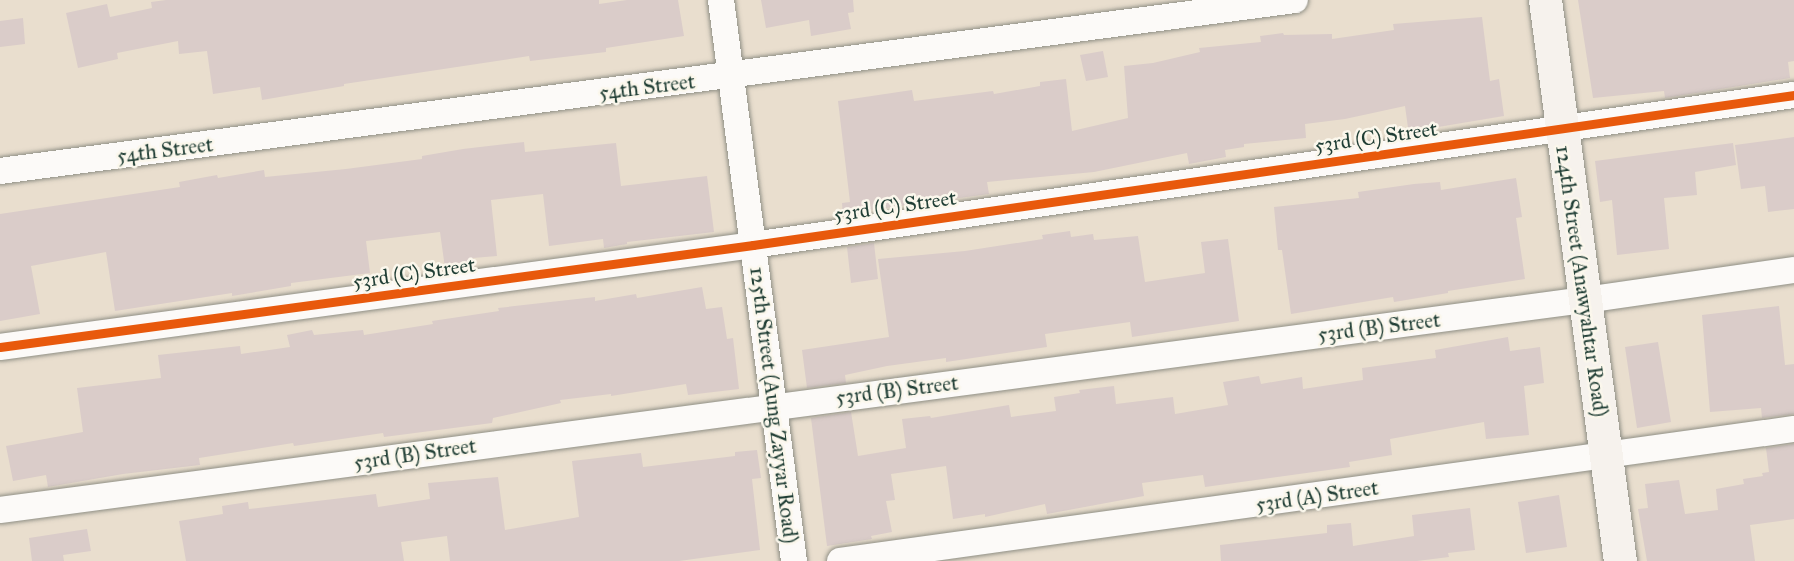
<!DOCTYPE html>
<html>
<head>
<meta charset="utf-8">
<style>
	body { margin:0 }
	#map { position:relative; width:1794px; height:561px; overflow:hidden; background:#e9dece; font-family:"IM FELL Great Primer",serif }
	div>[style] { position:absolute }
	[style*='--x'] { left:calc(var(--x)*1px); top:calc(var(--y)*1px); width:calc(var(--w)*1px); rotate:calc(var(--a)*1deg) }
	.building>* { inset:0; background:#daccc9 }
	.roads { filter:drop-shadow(0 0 2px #8f8f85) drop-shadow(0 0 2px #8f8f85) }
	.street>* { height:26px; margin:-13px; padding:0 13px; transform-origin:13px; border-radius:13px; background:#fcfaf8 }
	.secondary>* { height:33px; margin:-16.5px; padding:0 16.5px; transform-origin:16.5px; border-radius:16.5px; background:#f6f2ed }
	.cycleway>* { height:9px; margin:-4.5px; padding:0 4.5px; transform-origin:4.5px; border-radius:4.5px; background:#e8590c }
	span { translate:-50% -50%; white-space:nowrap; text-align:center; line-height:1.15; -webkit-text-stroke:5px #fbf7ec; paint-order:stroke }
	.street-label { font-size:21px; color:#1f3d34 }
</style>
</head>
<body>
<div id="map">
	<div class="building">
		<i style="clip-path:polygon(166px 0,599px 0,599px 4px,627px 0,678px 0,684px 36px,606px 48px,606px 52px,530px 61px,529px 56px,344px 84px,344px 86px,262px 100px,260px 87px,213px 94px,207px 51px,179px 54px,178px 41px,117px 53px,118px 59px,78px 68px,66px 13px,107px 4px,110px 17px,152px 8px,151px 2px)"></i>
		<i style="clip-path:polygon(761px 0,853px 0,854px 12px,848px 13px,851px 29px,811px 36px,809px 20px,766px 28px)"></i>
		<i style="clip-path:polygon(1578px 0,1794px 0,1794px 61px,1788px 62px,1790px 78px,1665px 98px,1664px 91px,1593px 98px)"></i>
		<i style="clip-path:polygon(1482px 17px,1490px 81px,1499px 79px,1504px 116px,1432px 128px,1433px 132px,1409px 135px,1405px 106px,1345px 119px,1305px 124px,1306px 138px,1244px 144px,1244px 147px,1225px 150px,1226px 157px,1189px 164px,1187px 153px,1094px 172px,987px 182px,989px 194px,870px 210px,871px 213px,843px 217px,842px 203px,850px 202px,838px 101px,912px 90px,914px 101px,993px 91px,994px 94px,1040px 86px,1040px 82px,1066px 79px,1072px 131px,1128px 118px,1124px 66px,1153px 63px,1200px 52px,1199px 48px,1261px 42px,1260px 36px,1283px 33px,1284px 35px,1332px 34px,1332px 39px,1394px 30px,1393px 24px)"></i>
		<i style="clip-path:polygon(23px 18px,25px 44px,0 47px,0 21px)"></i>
		<i style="clip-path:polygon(1103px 51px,1108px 77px,1086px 81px,1080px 55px)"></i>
		<i style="clip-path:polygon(1794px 137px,1794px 209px,1768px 212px,1765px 186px,1741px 189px,1735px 145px)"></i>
		<i style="clip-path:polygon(524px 142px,525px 152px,616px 143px,621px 186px,707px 176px,714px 232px,627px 242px,627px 244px,604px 248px,603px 239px,549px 246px,543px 194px,491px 200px,497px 256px,473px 258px,474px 263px,445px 268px,440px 232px,366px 241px,370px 273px,291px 283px,291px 286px,232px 296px,232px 293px,115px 311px,106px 252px,31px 266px,40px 314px,0 321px,0 214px,180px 187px,179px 182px,217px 175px,218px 178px,264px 170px,265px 177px,346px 169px,422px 159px,422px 156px,463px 149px)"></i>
		<i style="clip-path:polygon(1733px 143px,1736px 165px,1695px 172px,1697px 195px,1664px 198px,1669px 249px,1617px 255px,1612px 200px,1600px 202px,1595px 161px)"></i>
		<i style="clip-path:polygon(1516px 178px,1522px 217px,1516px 218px,1525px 279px,1448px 291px,1448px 293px,1394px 302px,1393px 297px,1291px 314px,1282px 250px,1278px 250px,1274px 207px,1359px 198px,1358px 192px,1414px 184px,1440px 182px,1441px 190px)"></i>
		<i style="clip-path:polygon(1070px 231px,1071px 237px,1093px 234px,1094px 240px,1138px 236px,1145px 282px,1205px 273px,1201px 242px,1228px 239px,1239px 321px,1132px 337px,1130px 322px,1045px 334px,1047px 347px,946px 362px,946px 358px,887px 366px,845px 375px,846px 383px,807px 388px,802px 350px,889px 337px,878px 259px,965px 251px,1043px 239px,1042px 235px)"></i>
		<i style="clip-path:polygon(874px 243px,878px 279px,851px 283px,847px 247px)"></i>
		<i style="clip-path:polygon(702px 287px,706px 309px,722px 307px,727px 339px,733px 338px,739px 389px,688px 395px,686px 384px,611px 396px,611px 394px,560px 400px,561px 403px,493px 418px,492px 423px,384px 437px,383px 433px,294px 446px,293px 443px,199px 458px,200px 465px,123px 474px,48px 487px,46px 475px,13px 481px,6px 446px,83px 432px,77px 388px,161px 378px,158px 355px,240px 346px,241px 354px,290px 347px,287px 335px,312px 330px,314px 335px,363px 330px,364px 335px,433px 324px,432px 321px,499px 311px,498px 308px,595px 297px,595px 301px,636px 294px,637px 298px)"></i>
		<i style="clip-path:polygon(1779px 306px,1785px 365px,1794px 364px,1794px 414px,1762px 418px,1761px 408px,1710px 412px,1702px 315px)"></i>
		<i style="clip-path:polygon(1508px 337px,1510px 351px,1540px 347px,1544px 383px,1524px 386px,1529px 435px,1486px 439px,1484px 422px,1390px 439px,1392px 455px,1349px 462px,1350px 467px,1205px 487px,1203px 475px,1142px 483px,1144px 496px,1047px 514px,1045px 504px,985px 517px,985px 514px,953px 519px,946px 466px,891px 474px,895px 500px,886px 501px,892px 532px,871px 536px,872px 539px,827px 546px,811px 418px,851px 412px,858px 456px,906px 448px,902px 419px,930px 416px,931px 418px,1009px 405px,1011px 417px,1056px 411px,1054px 397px,1080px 393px,1079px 390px,1114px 386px,1116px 404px,1173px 397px,1175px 414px,1228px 405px,1223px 382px,1259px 376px,1261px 384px,1302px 377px,1303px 389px,1363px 380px,1362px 368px,1436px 358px,1435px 350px)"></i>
		<i style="clip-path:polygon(1658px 342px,1671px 422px,1637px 428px,1625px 347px)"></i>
		<i style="clip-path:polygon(1794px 444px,1794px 519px,1750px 525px,1755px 561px,1647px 561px,1638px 509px,1648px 508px,1645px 484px,1679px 480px,1685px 514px,1718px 510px,1716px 489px,1744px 484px,1743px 479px,1763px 476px,1762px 473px,1769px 472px,1766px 448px)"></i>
		<i style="clip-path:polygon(757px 450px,761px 478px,752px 479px,760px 550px,679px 561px,450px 561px,447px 536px,401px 542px,404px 561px,186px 561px,179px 521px,223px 514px,222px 506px,248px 502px,249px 509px,376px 494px,378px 507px,430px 499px,428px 483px,498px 477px,505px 530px,579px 517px,572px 461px,641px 453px,643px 467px,735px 456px,735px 452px)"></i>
		<i style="clip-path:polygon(1559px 495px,1567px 547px,1526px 553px,1518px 502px)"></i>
		<i style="clip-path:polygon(1470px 508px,1475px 550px,1448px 553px,1449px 557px,1417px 561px,1221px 561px,1220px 545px,1327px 533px,1327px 525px,1351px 523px,1353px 546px,1414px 536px,1412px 515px)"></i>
		<i style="clip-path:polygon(87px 529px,91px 551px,63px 555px,64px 561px,32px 561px,29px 538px)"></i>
	</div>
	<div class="roads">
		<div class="street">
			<i style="--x:721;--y:0;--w:566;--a:82.59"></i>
			<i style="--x:0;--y:171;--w:1306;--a:-7.52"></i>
			<i style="--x:0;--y:347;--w:760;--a:-7.71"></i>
			<i style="--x:753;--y:245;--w:1052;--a:-8.2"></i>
			<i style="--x:0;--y:510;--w:1599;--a:-7.55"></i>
			<i style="--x:1585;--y:300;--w:211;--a:-8.2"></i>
			<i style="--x:840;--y:561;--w:963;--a:-7.88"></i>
		</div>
		<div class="secondary">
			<i style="--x:1545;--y:0;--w:566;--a:82.39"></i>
		</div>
	</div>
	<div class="cycleway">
		<i style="--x:0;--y:347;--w:760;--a:-7.71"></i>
		<i style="--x:753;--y:245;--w:1052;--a:-8.2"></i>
	</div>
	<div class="street-label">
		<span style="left:647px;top:87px;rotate:-7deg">54th Street</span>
		<span style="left:1376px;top:137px;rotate:-8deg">53rd (C) Street</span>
		<span style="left:165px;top:150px;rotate:-7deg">54th Street</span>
		<span style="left:895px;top:206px;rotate:-8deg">53rd (C) Street</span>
		<span style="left:414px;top:273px;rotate:-8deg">53rd (C) Street</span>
		<span style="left:1582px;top:281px;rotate:82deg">124th Street (Anawyahtar Road)</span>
		<span style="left:1379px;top:327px;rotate:-7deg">53rd (B) Street</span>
		<span style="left:897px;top:390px;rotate:-7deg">53rd (B) Street</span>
		<span style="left:774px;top:405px;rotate:83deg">125th Street (Aung Zayyar Road)</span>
		<span style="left:415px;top:454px;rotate:-8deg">53rd (B) Street</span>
		<span style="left:1317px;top:496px;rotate:-8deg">53rd (A) Street</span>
	</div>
</div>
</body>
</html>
